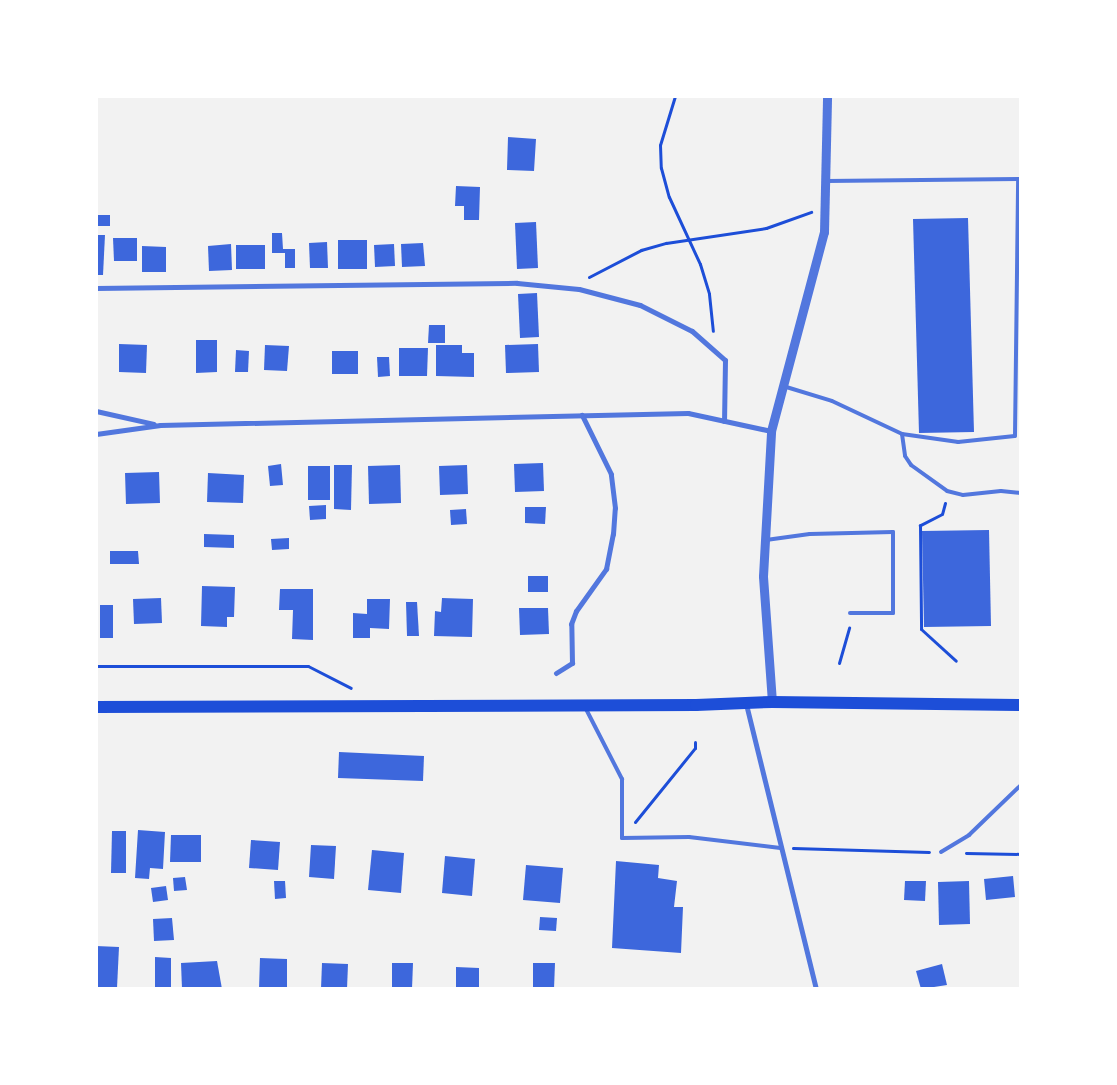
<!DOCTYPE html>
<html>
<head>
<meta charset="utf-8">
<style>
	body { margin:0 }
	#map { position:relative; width:1117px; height:1085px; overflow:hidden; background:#f2f2f2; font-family:"Crimson Pro",serif }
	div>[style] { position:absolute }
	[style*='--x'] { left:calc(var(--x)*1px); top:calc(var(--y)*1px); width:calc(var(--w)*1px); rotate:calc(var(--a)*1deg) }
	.building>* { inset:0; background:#3d67dc }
	.path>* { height:3px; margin:-1.5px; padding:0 1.5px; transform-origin:1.5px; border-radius:1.5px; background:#1d4ed8 }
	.service>* { height:4px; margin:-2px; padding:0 2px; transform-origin:2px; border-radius:2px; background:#5277de }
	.minor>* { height:5px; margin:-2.5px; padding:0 2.5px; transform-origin:2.5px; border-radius:2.5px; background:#5277de }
	.tertiary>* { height:9px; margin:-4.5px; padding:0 4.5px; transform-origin:4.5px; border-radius:4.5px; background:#5277de }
	.primary>* { height:12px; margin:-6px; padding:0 6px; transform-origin:6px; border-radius:6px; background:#1d4ed8 }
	span { translate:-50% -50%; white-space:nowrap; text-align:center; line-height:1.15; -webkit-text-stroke:5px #fff; paint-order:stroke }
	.frame { position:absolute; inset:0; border:98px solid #fff; pointer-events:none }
</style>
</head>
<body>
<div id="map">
	<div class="building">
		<i style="clip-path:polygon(508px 137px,536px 139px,534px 171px,507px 170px)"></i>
		<i style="clip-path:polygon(456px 186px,480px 187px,479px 220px,464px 220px,464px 206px,455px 206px)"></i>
		<i style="clip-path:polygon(97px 215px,110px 215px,110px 226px,97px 226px)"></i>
		<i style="clip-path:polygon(968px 218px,974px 432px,919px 433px,913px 219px)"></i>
		<i style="clip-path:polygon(536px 222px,538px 268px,517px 269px,515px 223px)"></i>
		<i style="clip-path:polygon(272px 233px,282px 233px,283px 249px,295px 249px,295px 268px,285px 268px,285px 253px,272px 253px)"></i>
		<i style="clip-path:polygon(96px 235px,105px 235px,103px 275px,96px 275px)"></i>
		<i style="clip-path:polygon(113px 238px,137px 238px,137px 261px,114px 261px)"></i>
		<i style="clip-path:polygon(338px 240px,367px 240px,367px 269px,338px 269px)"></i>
		<i style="clip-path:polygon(327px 242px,328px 268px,310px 268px,309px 243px)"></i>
		<i style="clip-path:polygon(423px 243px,425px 266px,402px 267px,401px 244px)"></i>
		<i style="clip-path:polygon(231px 244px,232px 270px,209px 271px,208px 246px)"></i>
		<i style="clip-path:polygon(394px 244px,395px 266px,375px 267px,374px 245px)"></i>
		<i style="clip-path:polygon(236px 245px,265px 245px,265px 269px,236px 269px)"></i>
		<i style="clip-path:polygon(142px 246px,166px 247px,166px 272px,142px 272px)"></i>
		<i style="clip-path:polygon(537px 293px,539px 337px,520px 338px,518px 294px)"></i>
		<i style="clip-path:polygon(429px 325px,445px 325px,445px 343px,428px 343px)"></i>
		<i style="clip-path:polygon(196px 340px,217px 340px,217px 372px,196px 373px)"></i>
		<i style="clip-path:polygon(119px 344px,147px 345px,146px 373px,119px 372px)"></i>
		<i style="clip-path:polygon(538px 344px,539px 372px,506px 373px,505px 345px)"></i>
		<i style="clip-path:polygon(265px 345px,289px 346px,287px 371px,264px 370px)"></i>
		<i style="clip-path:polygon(436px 345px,462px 345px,462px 353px,474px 353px,474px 377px,436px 376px)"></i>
		<i style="clip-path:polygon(399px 348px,428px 348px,427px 376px,399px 376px)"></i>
		<i style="clip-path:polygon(236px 350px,249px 351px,248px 372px,235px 372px)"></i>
		<i style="clip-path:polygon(332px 351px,358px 351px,358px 374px,332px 374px)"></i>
		<i style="clip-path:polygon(377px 357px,389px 357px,390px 376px,378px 377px)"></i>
		<i style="clip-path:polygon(543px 463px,544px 491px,515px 492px,514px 464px)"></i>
		<i style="clip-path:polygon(281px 464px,283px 485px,270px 486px,268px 466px)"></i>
		<i style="clip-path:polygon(334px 465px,352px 465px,351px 510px,334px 509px)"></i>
		<i style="clip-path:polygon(400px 465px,401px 503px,369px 504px,368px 466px)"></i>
		<i style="clip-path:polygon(467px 465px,468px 494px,440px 495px,439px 466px)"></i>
		<i style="clip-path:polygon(308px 466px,330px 466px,330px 500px,308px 500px)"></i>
		<i style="clip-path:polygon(159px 472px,160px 503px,126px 504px,125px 473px)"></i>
		<i style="clip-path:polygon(208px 473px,244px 475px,243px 503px,207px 502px)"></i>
		<i style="clip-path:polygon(326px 505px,326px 519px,310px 520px,309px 506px)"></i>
		<i style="clip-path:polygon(525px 507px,546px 507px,545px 524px,525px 523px)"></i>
		<i style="clip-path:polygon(466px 509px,467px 524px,451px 525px,450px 510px)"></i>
		<i style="clip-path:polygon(989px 530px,991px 626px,924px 627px,922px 531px)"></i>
		<i style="clip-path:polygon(204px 534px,234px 535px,234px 548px,204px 547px)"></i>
		<i style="clip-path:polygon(289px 538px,289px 549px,272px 550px,271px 539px)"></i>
		<i style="clip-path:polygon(110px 551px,138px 551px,139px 564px,110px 564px)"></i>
		<i style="clip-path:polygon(528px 576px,548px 576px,548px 592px,528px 592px)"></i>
		<i style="clip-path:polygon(202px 586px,235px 587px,234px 617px,227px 617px,227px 627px,201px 626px)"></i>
		<i style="clip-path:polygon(280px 589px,313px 589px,313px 640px,292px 639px,293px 610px,279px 610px)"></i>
		<i style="clip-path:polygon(161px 598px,162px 623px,134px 624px,133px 599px)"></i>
		<i style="clip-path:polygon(442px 598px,473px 599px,472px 637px,434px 636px,435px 611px,441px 612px)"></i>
		<i style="clip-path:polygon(367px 599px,390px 599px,389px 629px,370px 628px,370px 638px,353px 638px,353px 613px,367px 614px)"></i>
		<i style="clip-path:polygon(406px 602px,417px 602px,419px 636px,407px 636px)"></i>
		<i style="clip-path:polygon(100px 605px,113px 605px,113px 638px,100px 638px)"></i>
		<i style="clip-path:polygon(519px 608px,548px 608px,549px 634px,520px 635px)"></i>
		<i style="clip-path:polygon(339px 752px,424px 756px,423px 781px,338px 778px)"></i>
		<i style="clip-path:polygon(138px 830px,165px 832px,163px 869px,150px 868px,149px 879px,135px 878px)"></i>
		<i style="clip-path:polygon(112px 831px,126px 831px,126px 873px,111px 873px)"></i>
		<i style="clip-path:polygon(171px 835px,201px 835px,201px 862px,170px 862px)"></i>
		<i style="clip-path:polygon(251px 840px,280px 842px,278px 870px,249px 868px)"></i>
		<i style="clip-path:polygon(311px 845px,336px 846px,334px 879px,309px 877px)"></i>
		<i style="clip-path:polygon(372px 850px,404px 853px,401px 893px,368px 890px)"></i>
		<i style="clip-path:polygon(445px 856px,475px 859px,472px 896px,442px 893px)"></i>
		<i style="clip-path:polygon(616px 861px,659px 865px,658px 878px,677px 881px,674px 907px,683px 907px,681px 953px,612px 948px)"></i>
		<i style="clip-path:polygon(526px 865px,563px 868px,560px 903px,523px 900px)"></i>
		<i style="clip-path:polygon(1013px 876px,1015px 897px,986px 900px,984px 879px)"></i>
		<i style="clip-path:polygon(185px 877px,187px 890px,174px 891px,173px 878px)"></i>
		<i style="clip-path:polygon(274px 881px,285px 881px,286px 898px,275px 899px)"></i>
		<i style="clip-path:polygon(905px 881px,926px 881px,925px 901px,904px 900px)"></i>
		<i style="clip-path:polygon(969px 881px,970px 924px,939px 925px,938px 882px)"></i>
		<i style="clip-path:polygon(166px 886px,168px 900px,153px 902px,151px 888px)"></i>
		<i style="clip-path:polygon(540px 917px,557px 918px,556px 931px,539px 930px)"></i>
		<i style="clip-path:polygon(172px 918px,174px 940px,154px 941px,153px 919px)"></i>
		<i style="clip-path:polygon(96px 946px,119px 947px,117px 988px,96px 987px)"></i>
		<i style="clip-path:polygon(155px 957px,171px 958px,171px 989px,155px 989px)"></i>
		<i style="clip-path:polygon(260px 958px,287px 959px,287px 989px,259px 989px)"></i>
		<i style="clip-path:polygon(217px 961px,222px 989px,182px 989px,181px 963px)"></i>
		<i style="clip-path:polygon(322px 963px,348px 964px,347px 989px,321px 989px)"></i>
		<i style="clip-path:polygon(392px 963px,413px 963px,412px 989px,392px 989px)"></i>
		<i style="clip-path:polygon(533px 963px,555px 963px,554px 989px,533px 989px)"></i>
		<i style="clip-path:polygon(942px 964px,947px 985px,921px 989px,916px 971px)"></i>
		<i style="clip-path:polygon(456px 967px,479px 968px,479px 989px,456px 989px)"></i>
	</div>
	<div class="path">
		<i style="--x:675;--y:96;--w:51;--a:107"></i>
		<i style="--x:660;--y:145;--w:23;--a:88"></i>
		<i style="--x:661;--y:168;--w:30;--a:75"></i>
		<i style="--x:669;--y:197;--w:74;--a:65.2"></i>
		<i style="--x:700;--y:264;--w:31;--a:73"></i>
		<i style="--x:709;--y:294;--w:37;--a:84"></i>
		<i style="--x:589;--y:277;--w:59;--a:-27.4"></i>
		<i style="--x:641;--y:250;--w:26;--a:-16"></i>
		<i style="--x:666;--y:243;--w:101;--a:-8.5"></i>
		<i style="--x:766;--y:228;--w:48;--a:-19.6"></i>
		<i style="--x:945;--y:503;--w:11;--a:105"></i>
		<i style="--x:942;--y:514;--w:25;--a:153"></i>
		<i style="--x:920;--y:525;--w:104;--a:89.4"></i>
		<i style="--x:921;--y:629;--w:47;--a:42.4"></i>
		<i style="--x:839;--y:663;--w:37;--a:-74"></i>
		<i style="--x:96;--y:666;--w:212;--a:0"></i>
		<i style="--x:308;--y:666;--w:48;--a:27.1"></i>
		<i style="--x:635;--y:822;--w:95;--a:-51"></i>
		<i style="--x:695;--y:748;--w:6;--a:-90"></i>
		<i style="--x:793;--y:848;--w:136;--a:1.7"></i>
		<i style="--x:966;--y:853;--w:55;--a:1"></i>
	</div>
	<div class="service">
		<i style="--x:783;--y:386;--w:51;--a:17"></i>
		<i style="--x:832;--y:401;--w:77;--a:25.2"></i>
		<i style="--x:902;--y:434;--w:57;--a:8.1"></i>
		<i style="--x:958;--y:442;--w:57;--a:-6"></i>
		<i style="--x:1015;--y:436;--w:257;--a:-89.3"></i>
		<i style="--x:1018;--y:179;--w:192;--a:179.4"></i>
		<i style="--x:902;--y:434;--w:22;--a:82"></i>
		<i style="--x:905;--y:456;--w:11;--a:56"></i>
		<i style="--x:911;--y:465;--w:44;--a:35.8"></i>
		<i style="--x:947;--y:491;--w:16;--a:14"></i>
		<i style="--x:963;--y:495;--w:38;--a:-6"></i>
		<i style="--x:1001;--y:491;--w:20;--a:6"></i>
		<i style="--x:766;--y:540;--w:44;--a:-7.8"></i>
		<i style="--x:810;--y:534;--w:83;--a:-1.4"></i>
		<i style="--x:893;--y:532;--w:81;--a:90"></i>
		<i style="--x:893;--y:613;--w:43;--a:180"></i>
		<i style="--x:586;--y:709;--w:79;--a:62.8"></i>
		<i style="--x:622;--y:779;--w:59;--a:90"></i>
		<i style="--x:622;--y:838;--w:67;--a:-0.9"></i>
		<i style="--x:689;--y:837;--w:92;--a:6.9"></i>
		<i style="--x:941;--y:852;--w:33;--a:-31"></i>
		<i style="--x:969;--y:835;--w:72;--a:-43.9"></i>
	</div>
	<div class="minor">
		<i style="--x:96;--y:288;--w:421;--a:-0.7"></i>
		<i style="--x:517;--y:283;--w:62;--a:5.5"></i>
		<i style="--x:579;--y:289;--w:63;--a:14.7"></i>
		<i style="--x:640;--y:305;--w:58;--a:26.6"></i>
		<i style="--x:692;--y:331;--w:44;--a:41.3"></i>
		<i style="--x:725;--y:360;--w:61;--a:90.9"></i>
		<i style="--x:96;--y:411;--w:59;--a:12.6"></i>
		<i style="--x:96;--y:434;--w:65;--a:-8"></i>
		<i style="--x:160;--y:425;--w:528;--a:-1.3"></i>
		<i style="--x:688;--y:413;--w:85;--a:12.2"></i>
		<i style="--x:556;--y:673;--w:19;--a:-32"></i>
		<i style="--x:572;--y:663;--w:39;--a:-91"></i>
		<i style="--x:571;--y:624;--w:14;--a:-69"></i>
		<i style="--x:576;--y:611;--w:52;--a:-54.5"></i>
		<i style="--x:606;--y:569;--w:36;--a:-79"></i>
		<i style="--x:613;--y:534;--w:26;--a:-86"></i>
		<i style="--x:615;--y:508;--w:34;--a:-97"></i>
		<i style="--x:611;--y:474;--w:66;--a:-116.2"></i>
		<i style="--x:746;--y:704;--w:293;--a:76.2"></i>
	</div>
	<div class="tertiary">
		<i style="--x:772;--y:702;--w:126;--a:-94.1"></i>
		<i style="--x:763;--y:576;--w:145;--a:-86.8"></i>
		<i style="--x:771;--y:431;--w:206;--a:-75.1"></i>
		<i style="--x:824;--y:232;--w:136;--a:-88.7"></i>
	</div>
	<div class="primary">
		<i style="--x:96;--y:707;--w:600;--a:-0.19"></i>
		<i style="--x:696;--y:705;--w:76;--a:-2.3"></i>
		<i style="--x:772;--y:702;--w:249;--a:0.7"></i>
	</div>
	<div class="frame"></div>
</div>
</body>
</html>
